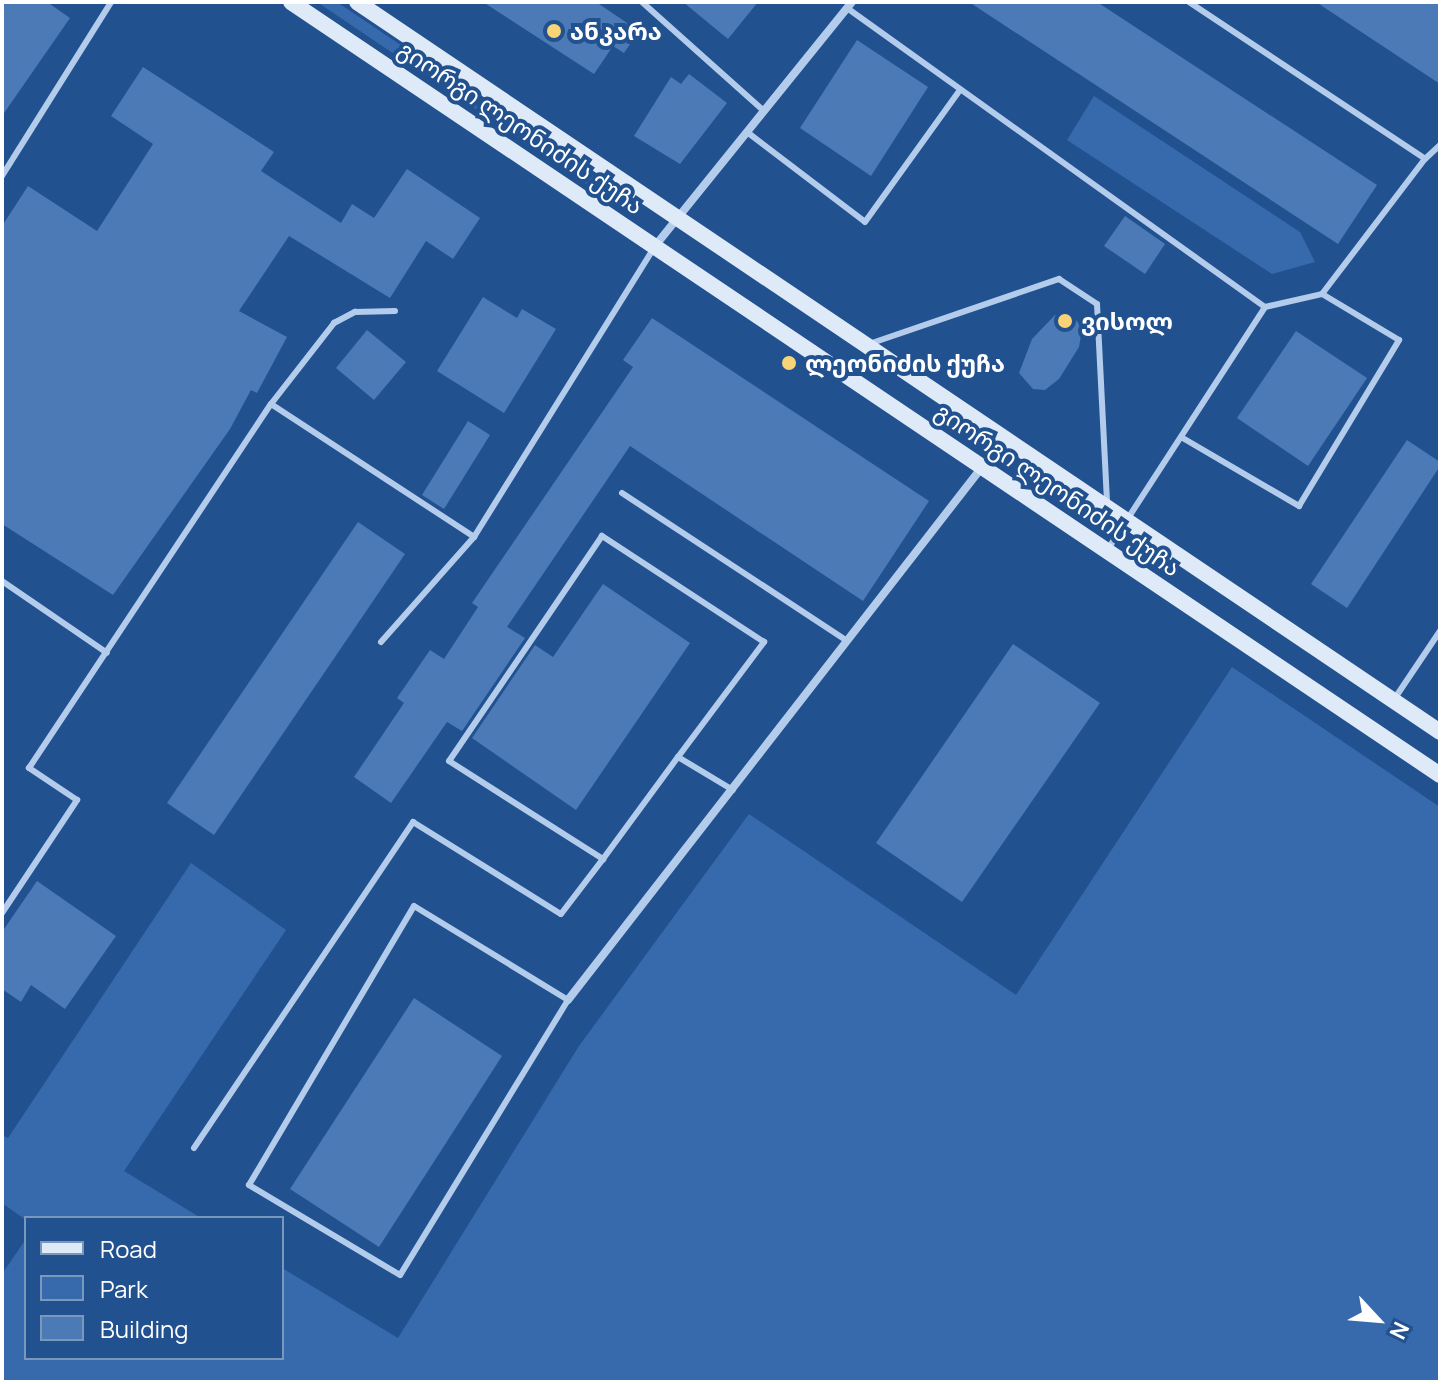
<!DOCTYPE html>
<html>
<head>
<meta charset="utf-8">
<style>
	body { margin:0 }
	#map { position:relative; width:1442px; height:1384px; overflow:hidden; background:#225190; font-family:Manrope,"Noto Sans Georgian",sans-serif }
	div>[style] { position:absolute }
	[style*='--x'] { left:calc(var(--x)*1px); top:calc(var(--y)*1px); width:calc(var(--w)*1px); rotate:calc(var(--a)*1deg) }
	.green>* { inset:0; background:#366aad }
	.building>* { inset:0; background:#4b7ab7 }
	.lane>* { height:6px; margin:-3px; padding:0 3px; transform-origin:3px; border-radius:3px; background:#b3ccec }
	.street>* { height:8px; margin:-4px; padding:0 4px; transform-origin:4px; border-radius:4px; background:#b3ccec }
	.secondary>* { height:16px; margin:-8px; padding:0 8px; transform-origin:8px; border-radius:8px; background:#dfeaf9 }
	.dots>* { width:22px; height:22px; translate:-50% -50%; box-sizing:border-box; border:4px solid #225190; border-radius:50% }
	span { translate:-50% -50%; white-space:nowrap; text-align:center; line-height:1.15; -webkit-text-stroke:8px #225190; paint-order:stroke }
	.poi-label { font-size:24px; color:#fff; font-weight:700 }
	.left { translate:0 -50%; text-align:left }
	.street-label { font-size:24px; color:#fff }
	.frame { position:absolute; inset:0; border:4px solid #fff; pointer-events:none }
	.legend { position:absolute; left:24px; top:1216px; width:260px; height:144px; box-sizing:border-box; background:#225190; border:2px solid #7a97bc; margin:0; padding:10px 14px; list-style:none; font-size:24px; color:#fff }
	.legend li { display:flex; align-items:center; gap:16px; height:40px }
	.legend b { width:40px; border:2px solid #7a97bc }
	.north { position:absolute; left:1338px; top:1280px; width:80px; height:80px; -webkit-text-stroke:6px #225190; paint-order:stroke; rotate:116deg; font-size:22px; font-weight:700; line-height:32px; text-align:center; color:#fff }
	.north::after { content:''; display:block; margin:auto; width:28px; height:36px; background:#fff; clip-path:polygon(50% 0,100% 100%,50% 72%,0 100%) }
</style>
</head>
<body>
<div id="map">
	<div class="green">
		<i style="clip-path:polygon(317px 2px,337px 2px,628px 199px,622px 208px)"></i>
		<i style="clip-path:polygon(1094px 96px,1300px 232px,1315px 262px,1272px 274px,1067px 140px)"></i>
		<i style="clip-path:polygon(1232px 667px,1440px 807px,1440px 1382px,2px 1382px,2px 1274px,26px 1239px,26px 1358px,282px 1358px,282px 1268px,398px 1338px,579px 1046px,749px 814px,1016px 995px)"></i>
		<i style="clip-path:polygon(191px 863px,286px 930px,124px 1171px,201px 1218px,26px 1220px,2px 1203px,2px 1135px,8px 1138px)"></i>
	</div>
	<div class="building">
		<i style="clip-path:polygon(2px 2px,47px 2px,70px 18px,2px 116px)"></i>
		<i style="clip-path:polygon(483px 2px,596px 2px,639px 31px,624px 53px,613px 46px,594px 74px)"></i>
		<i style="clip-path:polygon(683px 2px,758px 2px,728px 39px)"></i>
		<i style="clip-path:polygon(969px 2px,1097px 2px,1377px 185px,1338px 244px)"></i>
		<i style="clip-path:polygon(1316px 2px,1440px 2px,1440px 84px)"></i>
		<i style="clip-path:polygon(857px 40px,928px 87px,871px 176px,800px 128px)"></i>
		<i style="clip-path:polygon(143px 67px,274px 152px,261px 171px,341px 223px,352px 204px,374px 218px,407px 169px,480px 218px,453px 259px,426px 241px,390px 298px,289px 236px,239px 311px,287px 337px,257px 393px,251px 390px,230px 429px,113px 595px,2px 524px,2px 226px,28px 186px,97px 231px,153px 144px,111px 116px)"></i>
		<i style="clip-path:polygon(689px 74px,727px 103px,680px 164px,634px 136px,671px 77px,681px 84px)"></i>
		<i style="clip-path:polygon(1125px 216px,1165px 244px,1145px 274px,1104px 246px)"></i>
		<i style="clip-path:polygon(483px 297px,517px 318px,522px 309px,556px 329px,504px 413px,437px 371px)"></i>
		<i style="clip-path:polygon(1055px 315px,1068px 315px,1077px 321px,1082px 330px,1079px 347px,1059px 379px,1045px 390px,1033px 389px,1019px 373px,1032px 339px)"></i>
		<i style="clip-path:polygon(652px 318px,929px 501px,863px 601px,630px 446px,507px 627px,525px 638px,462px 731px,447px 722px,391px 803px,354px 777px,404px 703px,397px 698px,430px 650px,444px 659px,478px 607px,472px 603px,633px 367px,623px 360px)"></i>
		<i style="clip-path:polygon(367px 330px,406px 362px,374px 400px,336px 368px)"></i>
		<i style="clip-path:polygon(1296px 331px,1367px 378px,1308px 466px,1237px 418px)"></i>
		<i style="clip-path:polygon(468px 421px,490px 435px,444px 509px,422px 495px)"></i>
		<i style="clip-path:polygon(1407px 440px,1440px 462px,1440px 466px,1347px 608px,1311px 584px)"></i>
		<i style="clip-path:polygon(358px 522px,405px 554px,214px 835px,167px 803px)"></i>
		<i style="clip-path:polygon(603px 584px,690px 643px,576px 810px,472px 738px,535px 645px,553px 657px)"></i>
		<i style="clip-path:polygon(1013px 644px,1100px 703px,962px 902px,876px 843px)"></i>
		<i style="clip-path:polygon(37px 881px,116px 936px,65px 1009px,31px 985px,21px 1002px,2px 989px,2px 932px)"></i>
		<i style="clip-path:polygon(414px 998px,502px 1056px,379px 1247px,290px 1189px)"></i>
	</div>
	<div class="lane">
		<i style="--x:642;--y:2;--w:164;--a:41.8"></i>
		<i style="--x:1189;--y:2;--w:283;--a:33.6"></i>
		<i style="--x:847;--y:8;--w:514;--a:35.58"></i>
		<i style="--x:747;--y:132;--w:148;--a:37.3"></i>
		<i style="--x:865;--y:222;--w:163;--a:-54.3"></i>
		<i style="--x:2;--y:176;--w:205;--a:-57.9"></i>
		<i style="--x:869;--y:344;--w:201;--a:-18.9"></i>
		<i style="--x:1059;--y:279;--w:45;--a:33.3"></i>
		<i style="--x:1097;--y:304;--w:198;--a:87.1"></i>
		<i style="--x:271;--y:404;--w:103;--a:-52.1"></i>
		<i style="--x:334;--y:323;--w:24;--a:-28"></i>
		<i style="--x:355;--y:312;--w:40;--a:-1.4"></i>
		<i style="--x:1181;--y:437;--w:137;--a:30.3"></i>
		<i style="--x:1299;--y:506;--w:194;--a:-58.9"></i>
		<i style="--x:1399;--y:340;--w:90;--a:-149.1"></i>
		<i style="--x:622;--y:493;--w:269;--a:33.3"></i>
		<i style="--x:1108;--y:549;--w:288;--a:-57"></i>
		<i style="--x:1265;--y:307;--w:58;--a:-12.8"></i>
		<i style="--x:1322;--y:294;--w:170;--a:-52.7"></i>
		<i style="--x:1425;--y:159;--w:21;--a:-43"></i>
		<i style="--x:2;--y:581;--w:127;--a:34.4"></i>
		<i style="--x:381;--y:642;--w:140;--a:-48.5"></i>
		<i style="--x:474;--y:537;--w:339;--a:-58.1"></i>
		<i style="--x:1395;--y:698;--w:81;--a:-56.1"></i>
		<i style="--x:678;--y:757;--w:64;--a:31"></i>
		<i style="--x:414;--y:906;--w:180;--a:31.4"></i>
		<i style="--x:568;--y:1000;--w:322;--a:121.4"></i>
		<i style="--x:400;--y:1275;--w:176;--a:-149.2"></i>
		<i style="--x:249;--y:1185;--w:324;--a:-59.4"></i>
		<i style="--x:2;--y:913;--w:136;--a:-56.4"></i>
		<i style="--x:77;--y:800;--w:58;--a:-146.3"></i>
		<i style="--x:29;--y:768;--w:437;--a:-56.4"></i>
		<i style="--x:271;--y:404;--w:243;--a:33.2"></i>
		<i style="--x:194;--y:1148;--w:393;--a:-56.1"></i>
		<i style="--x:413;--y:822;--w:174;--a:31.9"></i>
		<i style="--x:561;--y:914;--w:69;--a:-52.6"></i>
		<i style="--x:603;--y:859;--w:127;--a:-53.7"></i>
		<i style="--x:678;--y:757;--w:144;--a:-53.2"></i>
		<i style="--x:764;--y:642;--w:194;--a:-146.8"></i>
		<i style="--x:602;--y:536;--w:272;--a:124.2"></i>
		<i style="--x:449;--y:761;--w:183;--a:32.5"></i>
	</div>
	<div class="street">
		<i style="--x:655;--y:246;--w:314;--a:-51.1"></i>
		<i style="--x:568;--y:1000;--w:675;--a:-52.16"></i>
	</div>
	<div class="secondary">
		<i style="--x:291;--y:2;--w:1385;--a:33.93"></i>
		<i style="--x:357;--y:2;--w:1306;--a:33.98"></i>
	</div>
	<div class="dots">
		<i style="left:554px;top:31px;background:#f8d476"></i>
		<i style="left:1065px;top:321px;background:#f8d476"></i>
		<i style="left:789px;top:363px;background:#f8d476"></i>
	</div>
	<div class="poi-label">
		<span class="left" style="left:570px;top:31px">ანკარა</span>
		<span class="left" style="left:1081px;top:321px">ვისოლ</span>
		<span class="left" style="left:805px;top:363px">ლეონიძის ქუჩა</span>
	</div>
	<div class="street-label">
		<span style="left:521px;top:127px;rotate:34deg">გიორგი ლეონიძის ქუჩა</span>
		<span style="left:1058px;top:489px;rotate:34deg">გიორგი ლეონიძის ქუჩა</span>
	</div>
	<div class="frame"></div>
	<ul class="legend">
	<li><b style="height:10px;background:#dfeaf9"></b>Road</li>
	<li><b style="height:22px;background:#366aad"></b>Park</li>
	<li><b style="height:22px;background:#4b7ab7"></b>Building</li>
	</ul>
	<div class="north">N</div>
</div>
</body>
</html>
